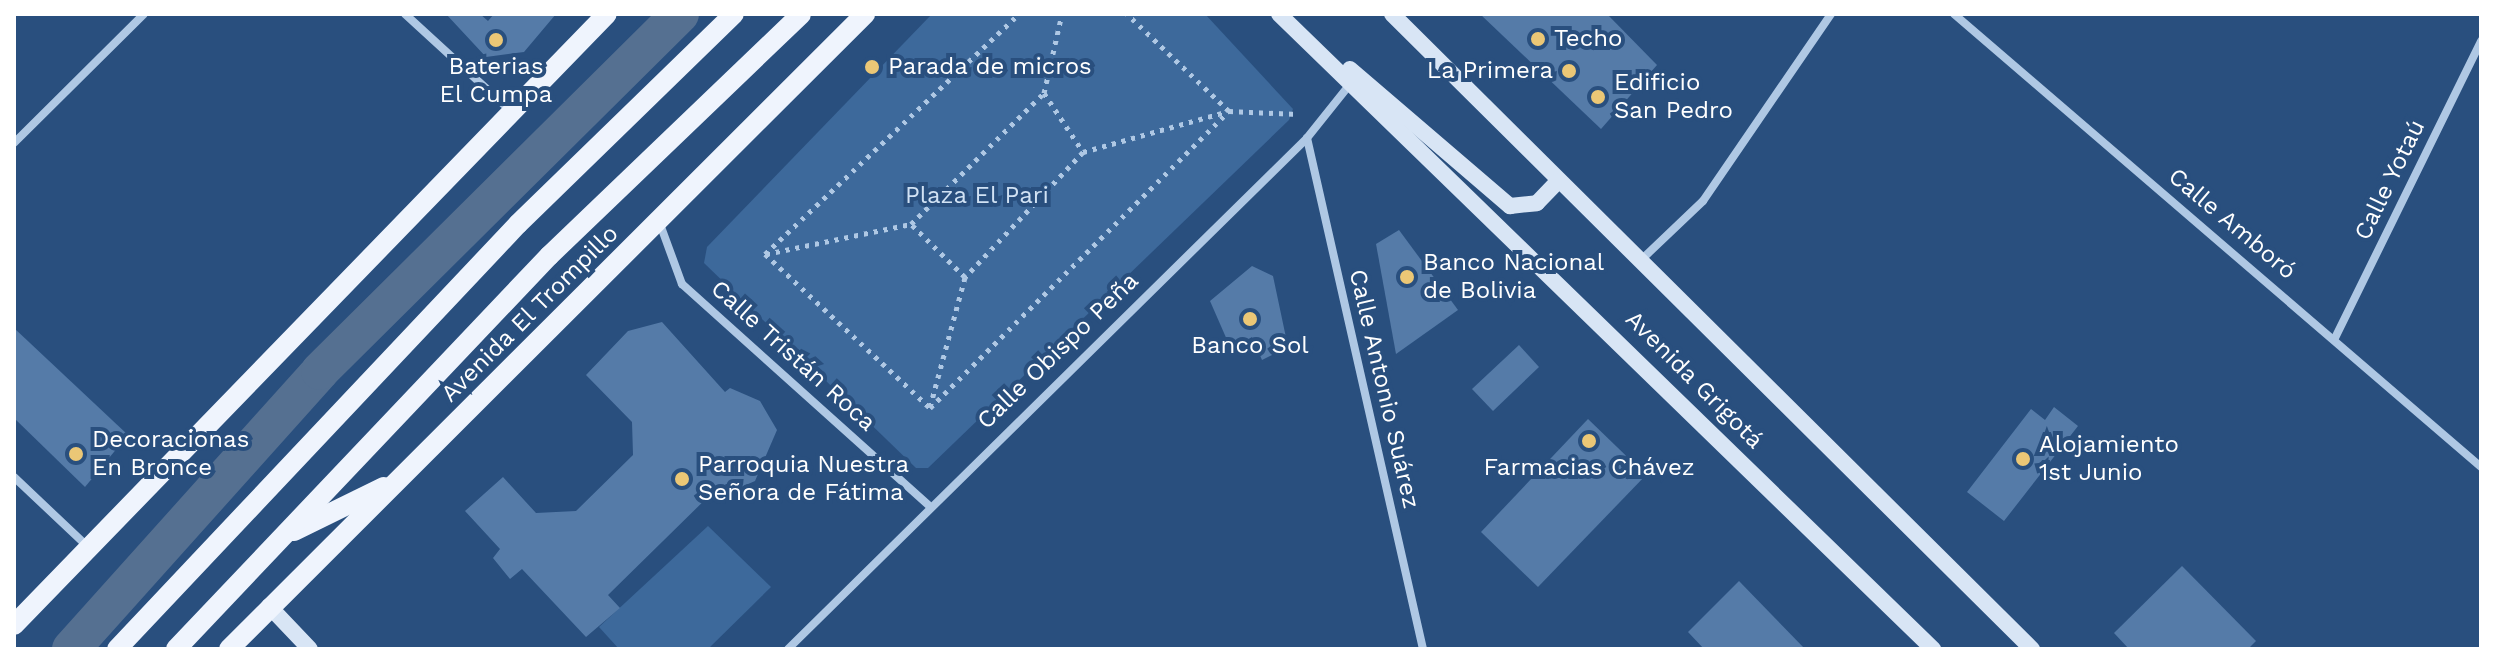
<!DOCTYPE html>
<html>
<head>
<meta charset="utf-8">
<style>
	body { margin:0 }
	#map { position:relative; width:2495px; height:663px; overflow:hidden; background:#294f7e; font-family:"Work Sans",sans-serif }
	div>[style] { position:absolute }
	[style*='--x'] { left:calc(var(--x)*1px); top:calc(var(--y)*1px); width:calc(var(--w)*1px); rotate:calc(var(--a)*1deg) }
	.green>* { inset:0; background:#3d699b }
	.canal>* { height:38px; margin:-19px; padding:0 19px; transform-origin:19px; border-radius:19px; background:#557091 }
	.building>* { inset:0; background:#557ba8 }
	.path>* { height:5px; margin-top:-2.5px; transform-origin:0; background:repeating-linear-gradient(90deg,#afc8e4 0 4px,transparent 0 10px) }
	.street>* { height:8px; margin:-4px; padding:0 4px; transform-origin:4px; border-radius:4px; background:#afc8e4 }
	.secondary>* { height:16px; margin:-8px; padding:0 8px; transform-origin:8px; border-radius:8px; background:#d8e5f5 }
	.primary>* { height:20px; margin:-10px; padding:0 10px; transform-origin:10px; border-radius:10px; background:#eff4fd }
	.dots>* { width:22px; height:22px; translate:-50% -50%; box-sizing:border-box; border:4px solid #294f7e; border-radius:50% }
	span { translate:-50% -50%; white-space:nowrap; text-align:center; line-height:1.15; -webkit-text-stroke:8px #294f7e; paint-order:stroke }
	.poi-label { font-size:24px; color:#fff }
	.left { translate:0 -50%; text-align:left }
	.right { translate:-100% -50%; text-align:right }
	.street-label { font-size:24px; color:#fff }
	.park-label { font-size:24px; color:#d1e2f4 }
	.frame { position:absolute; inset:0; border:16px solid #fff; pointer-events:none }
</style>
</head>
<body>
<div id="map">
	<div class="green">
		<i style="clip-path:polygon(932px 14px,1205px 14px,1293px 109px,1289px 120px,928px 468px,916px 468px,704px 263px,707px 247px)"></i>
		<i style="clip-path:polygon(708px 526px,771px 587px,708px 649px,619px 649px,599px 627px)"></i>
	</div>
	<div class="canal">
		<i style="--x:71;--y:649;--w:373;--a:-48.1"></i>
		<i style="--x:320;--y:371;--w:507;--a:-44.76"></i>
	</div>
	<div class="building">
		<i style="clip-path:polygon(446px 14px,480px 14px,488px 21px,494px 14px,556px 14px,524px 52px,486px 57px)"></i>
		<i style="clip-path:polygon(1480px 14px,1607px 14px,1657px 65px,1601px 129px)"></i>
		<i style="clip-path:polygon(1399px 230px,1458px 310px,1396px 354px,1376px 244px)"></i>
		<i style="clip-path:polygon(1252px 266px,1273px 276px,1288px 347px,1262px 360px,1252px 337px,1231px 349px,1210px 301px)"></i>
		<i style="clip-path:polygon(662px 322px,725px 392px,730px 388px,760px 401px,777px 430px,755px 481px,723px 495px,717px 488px,608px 595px,620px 608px,586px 637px,522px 569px,510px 579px,493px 558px,500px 549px,465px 511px,503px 477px,536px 513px,576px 511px,633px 455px,632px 422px,586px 375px,628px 331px)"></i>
		<i style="clip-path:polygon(14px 328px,128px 435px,85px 487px,14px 418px)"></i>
		<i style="clip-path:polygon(1519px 345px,1539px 367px,1493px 411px,1472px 389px)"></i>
		<i style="clip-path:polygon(2054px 407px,2078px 426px,2004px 521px,1967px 492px,2031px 409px,2045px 420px)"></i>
		<i style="clip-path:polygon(1588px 419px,1646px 475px,1538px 587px,1481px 532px)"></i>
		<i style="clip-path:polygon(2182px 566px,2256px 641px,2248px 649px,2129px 649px,2114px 633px)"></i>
		<i style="clip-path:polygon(1739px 581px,1805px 649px,1704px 649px,1688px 632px)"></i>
	</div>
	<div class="path">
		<i style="--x:1044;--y:93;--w:71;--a:56.5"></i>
		<i style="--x:1083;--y:152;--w:172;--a:133.3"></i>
		<i style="--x:965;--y:277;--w:76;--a:-135.5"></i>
		<i style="--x:911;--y:224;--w:187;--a:-44.6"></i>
		<i style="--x:1044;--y:93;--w:81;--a:-77.2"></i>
		<i style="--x:1083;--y:152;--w:152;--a:-15.7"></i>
		<i style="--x:1229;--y:111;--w:69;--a:2.5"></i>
		<i style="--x:765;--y:254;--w:226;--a:43"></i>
		<i style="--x:930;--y:408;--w:421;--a:-44.8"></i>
		<i style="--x:1229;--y:111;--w:141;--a:-136.4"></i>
		<i style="--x:765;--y:254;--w:349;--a:-43.4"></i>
		<i style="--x:766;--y:254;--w:148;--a:-11.7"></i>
		<i style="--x:930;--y:407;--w:135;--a:-74.9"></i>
	</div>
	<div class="street">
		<i style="--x:405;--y:14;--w:144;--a:42.5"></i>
		<i style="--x:1954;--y:14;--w:695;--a:40.68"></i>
		<i style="--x:1307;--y:138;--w:524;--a:77.21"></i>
		<i style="--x:14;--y:143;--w:183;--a:-44.8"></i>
		<i style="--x:660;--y:224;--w:64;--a:69.9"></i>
		<i style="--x:682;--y:284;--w:331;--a:41.9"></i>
		<i style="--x:1640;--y:261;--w:87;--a:-43.6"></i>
		<i style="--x:1703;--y:201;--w:227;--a:-55.6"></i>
		<i style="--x:2335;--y:338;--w:331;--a:-63.8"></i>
		<i style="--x:14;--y:477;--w:100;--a:43.4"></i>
		<i style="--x:788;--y:649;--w:728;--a:-44.55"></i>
		<i style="--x:1307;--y:138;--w:70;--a:-51.3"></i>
	</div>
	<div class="secondary">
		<i style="--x:1279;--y:14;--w:912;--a:44.16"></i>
		<i style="--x:1392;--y:14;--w:902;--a:44.78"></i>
		<i style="--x:1350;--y:69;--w:211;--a:40.6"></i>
		<i style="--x:1510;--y:206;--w:27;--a:-6"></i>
		<i style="--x:1537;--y:203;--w:30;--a:-46"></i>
		<i style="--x:269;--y:606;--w:59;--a:46.4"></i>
	</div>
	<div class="primary">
		<i style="--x:294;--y:531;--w:100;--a:-26.1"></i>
		<i style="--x:14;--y:625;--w:851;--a:-45.86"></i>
		<i style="--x:117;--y:649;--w:584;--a:-46.66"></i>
		<i style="--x:518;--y:224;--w:301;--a:-44.2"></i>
		<i style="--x:176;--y:649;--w:542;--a:-46.5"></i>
		<i style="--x:549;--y:256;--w:349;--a:-43.8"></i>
		<i style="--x:229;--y:649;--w:899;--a:-44.95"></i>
	</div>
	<div class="dots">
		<i style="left:1538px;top:39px;background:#ebc776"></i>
		<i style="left:496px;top:40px;background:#ebc776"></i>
		<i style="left:872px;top:67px;background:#ebc776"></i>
		<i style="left:1569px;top:71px;background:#ebc776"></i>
		<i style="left:1598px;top:97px;background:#ebc776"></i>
		<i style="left:1407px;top:277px;background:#ebc776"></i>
		<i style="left:1250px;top:319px;background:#ebc776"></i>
		<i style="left:1589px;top:441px;background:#ebc776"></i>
		<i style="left:76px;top:454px;background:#ebc776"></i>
		<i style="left:2023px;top:459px;background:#ebc776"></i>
		<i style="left:682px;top:479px;background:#ebc776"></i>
	</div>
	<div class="poi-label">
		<span class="left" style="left:1554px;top:39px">Techo</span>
		<span style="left:496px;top:81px">Baterias<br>El Cumpa</span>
		<span class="left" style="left:888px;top:67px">Parada de micros</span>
		<span class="right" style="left:1553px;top:71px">La Primera</span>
		<span class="left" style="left:1614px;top:97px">Edificio<br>San Pedro</span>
		<span class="left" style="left:1423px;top:277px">Banco Nacional<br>de Bolivia</span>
		<span style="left:1250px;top:346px">Banco Sol</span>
		<span class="left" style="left:92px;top:454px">Decoracionas<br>En Bronce</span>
		<span class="left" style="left:2039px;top:459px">Alojamiento<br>1st Junio</span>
		<span class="left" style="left:698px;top:479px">Parroquia Nuestra<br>Señora de Fátima</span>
		<span style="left:1589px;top:468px">Farmacias Chávez</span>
	</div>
	<div class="street-label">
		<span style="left:2390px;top:180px;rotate:-64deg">Calle Yotaú</span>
		<span style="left:2232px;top:224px;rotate:40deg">Calle Amboró</span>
		<span style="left:530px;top:314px;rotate:-45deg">Avenida El Trompillo</span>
		<span style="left:1058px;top:351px;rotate:-44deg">Calle Obispo Peña</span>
		<span style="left:793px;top:356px;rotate:42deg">Calle Tristán Roca</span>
		<span style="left:1694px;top:380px;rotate:45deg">Avenida Grigotá</span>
		<span style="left:1384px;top:389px;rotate:77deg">Calle Antonio Suárez</span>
	</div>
	<div class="park-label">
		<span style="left:977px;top:196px">Plaza El Pari</span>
	</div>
	<div class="frame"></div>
</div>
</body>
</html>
